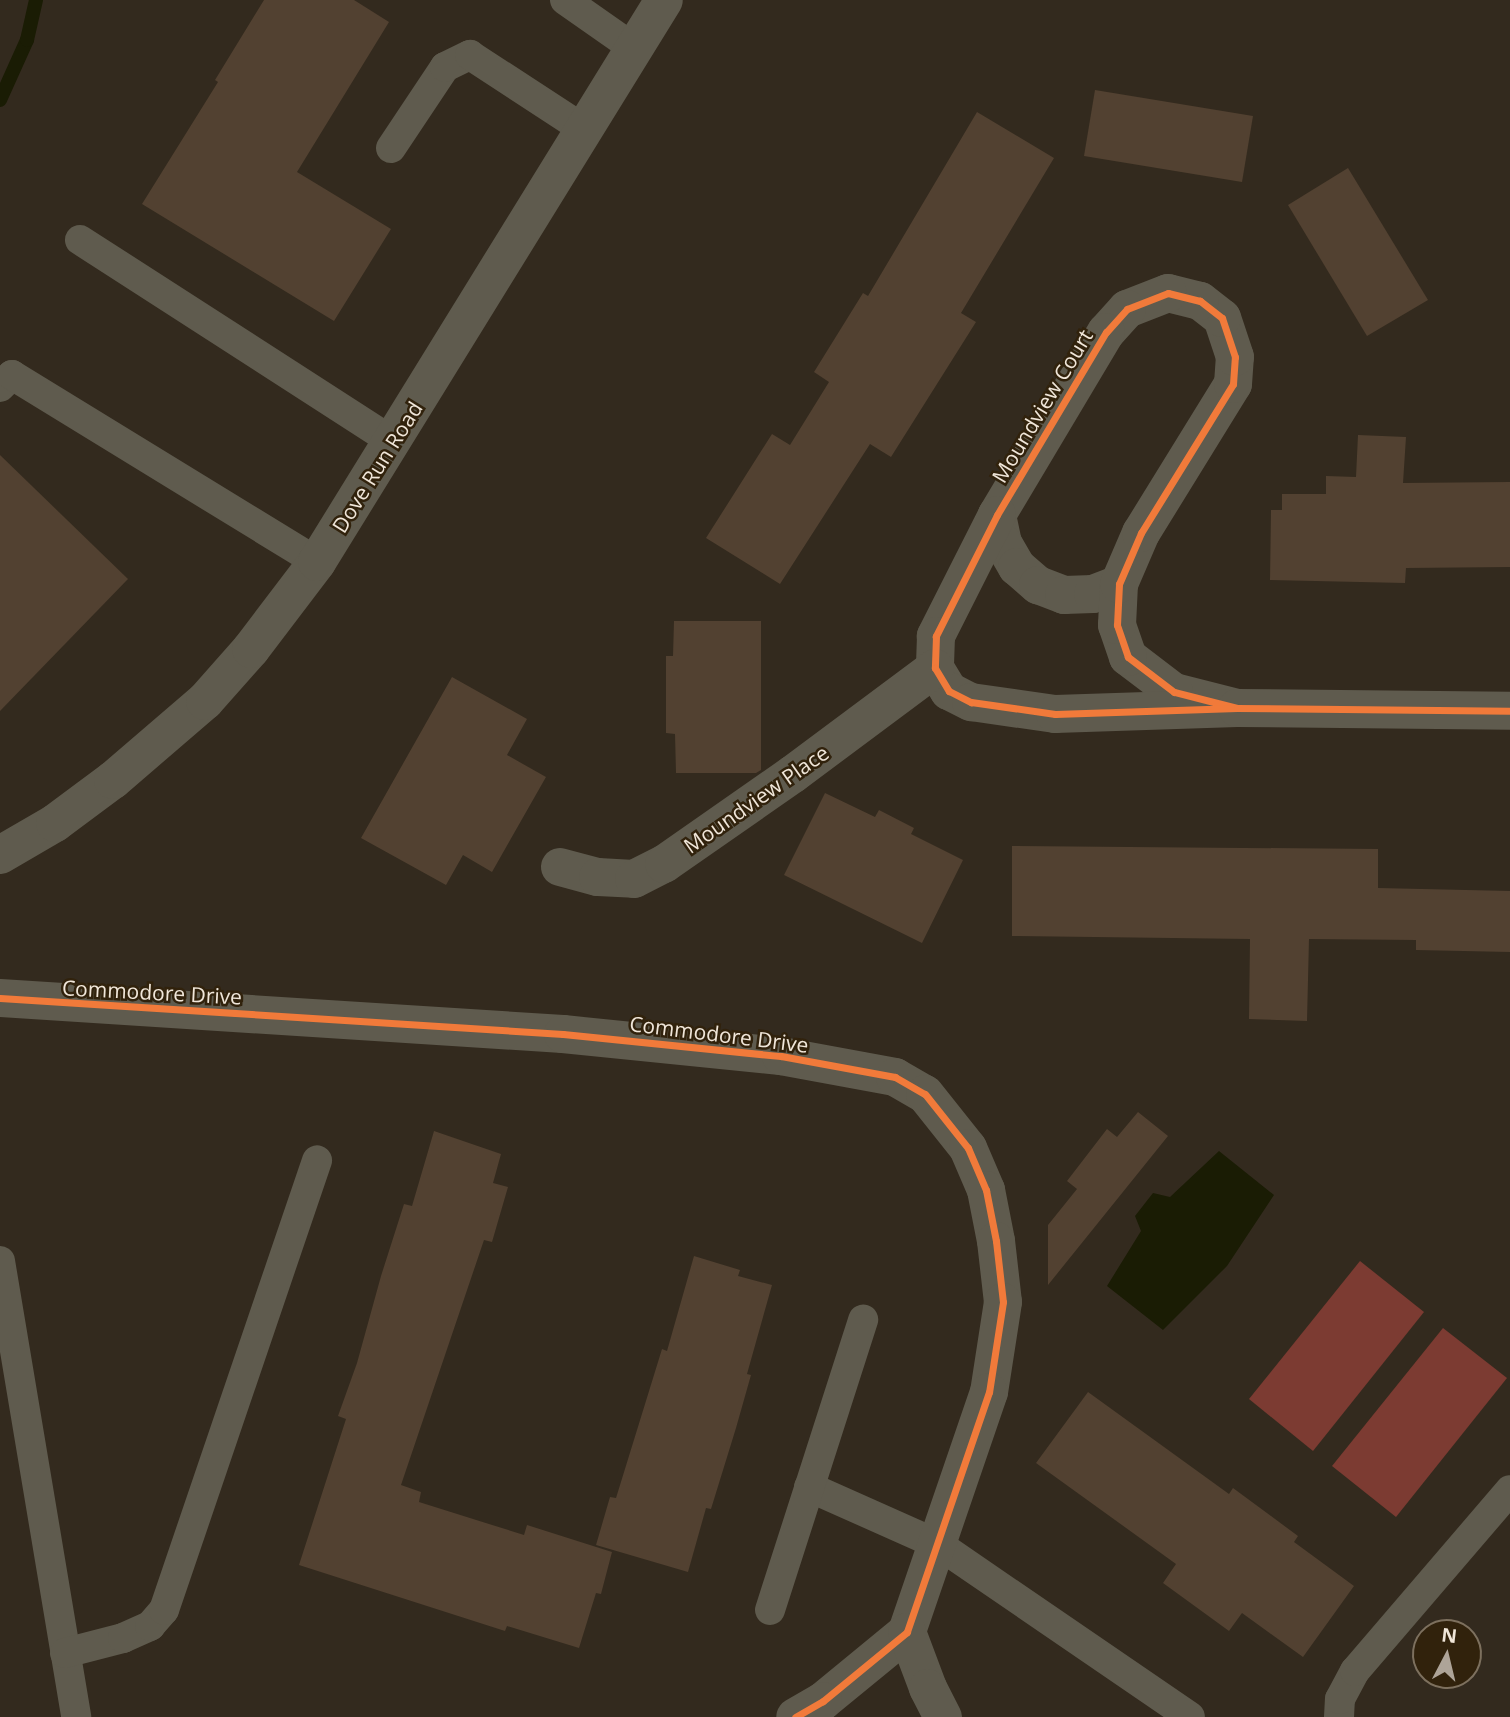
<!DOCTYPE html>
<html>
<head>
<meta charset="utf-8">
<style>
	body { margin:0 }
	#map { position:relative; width:1510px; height:1717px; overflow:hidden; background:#332a1e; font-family:"Open Sans",sans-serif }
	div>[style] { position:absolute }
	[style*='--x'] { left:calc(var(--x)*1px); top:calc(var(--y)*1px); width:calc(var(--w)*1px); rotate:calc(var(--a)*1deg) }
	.green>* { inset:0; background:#7c3b32 }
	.water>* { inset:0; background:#1a1c04 }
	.stream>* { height:14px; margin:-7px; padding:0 7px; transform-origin:7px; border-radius:7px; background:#1a1c04 }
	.building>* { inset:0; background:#524131 }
	.service>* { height:30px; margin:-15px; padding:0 15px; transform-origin:15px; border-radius:15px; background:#5f5b4e }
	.minor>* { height:38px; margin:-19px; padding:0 19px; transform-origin:19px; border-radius:19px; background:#5f5b4e }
	.tertiary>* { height:38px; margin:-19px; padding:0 19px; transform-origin:19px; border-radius:19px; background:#5f5b4e }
	.cycleway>* { height:7px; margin:-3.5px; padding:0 3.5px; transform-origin:3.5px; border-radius:3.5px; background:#f17a3a }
	span { translate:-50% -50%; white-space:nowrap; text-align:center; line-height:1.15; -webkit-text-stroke:5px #31220c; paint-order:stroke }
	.street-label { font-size:21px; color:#f0e6d9 }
	.north { position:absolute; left:1412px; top:1619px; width:70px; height:70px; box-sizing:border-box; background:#31220c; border:2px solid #7d705e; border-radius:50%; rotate:7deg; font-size:19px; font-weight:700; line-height:28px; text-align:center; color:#f0e6d9 }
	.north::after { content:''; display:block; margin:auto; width:24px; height:32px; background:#aea498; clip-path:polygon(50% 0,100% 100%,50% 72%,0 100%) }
</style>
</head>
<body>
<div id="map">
	<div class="green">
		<i style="clip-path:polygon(1360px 1261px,1424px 1312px,1313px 1451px,1249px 1399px)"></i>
		<i style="clip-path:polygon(1443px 1328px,1507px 1378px,1396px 1517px,1332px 1466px)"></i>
	</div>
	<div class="water">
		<i style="clip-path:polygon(1219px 1151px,1274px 1195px,1227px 1266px,1163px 1330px,1107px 1286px,1141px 1231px,1135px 1216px,1153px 1193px,1170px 1197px)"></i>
	</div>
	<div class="stream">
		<i style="--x:0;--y:100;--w:66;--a:-65.8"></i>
		<i style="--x:27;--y:40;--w:41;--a:-77.3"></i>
	</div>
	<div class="building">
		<i style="clip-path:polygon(264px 0,354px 0,389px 22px,297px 172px,391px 229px,334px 321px,142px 204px,218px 82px,215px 80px)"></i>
		<i style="clip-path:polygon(1095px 90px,1253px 116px,1242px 182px,1084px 156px)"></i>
		<i style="clip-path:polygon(977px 112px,1054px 158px,961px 313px,976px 322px,891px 457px,870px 444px,780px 584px,706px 538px,772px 434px,790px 445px,829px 382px,814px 372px,863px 293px,868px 296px)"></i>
		<i style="clip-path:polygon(1348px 168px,1428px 300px,1367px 336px,1288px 205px)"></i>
		<i style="clip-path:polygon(1358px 435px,1406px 437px,1403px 483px,1510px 482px,1510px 567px,1406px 568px,1405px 583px,1270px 580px,1271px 510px,1282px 510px,1282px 494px,1326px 494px,1326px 476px,1356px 477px)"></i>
		<i style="clip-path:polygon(0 455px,128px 579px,0 711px)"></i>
		<i style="clip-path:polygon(674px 621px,761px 621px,761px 770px,756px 773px,676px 773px,675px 734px,666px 733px,666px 656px,673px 656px)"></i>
		<i style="clip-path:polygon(452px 677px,527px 719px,507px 755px,546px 777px,492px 872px,463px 855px,446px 885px,361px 838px)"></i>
		<i style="clip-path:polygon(825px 793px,875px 817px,879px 810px,914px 828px,911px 834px,963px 860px,922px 943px,784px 875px)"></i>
		<i style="clip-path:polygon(1012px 846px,1378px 849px,1378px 888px,1510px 891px,1510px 952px,1416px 950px,1416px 940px,1309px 939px,1307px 1021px,1249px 1019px,1250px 939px,1012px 936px)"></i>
		<i style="clip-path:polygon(1138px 1112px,1168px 1136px,1048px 1285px,1048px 1225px,1077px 1189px,1067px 1181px,1107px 1129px,1117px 1137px)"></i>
		<i style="clip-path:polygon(434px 1131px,501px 1154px,493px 1183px,508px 1187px,492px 1242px,484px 1240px,401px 1485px,421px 1492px,419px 1502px,524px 1535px,527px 1525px,612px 1552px,601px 1594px,596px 1593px,579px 1648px,507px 1626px,505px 1631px,299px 1565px,346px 1419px,338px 1416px,357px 1363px,381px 1276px,404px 1204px,412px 1206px)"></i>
		<i style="clip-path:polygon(694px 1256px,740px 1270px,738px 1276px,772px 1285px,747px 1374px,751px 1375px,736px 1428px,711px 1509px,706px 1508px,688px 1572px,596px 1545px,610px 1497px,616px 1498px,662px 1349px,667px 1351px)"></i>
		<i style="clip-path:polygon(1088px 1392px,1229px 1494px,1233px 1488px,1298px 1536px,1294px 1542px,1354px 1586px,1303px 1657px,1242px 1613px,1229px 1631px,1163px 1583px,1176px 1564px,1036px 1463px)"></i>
	</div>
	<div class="service">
		<i style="--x:565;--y:0;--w:85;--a:35"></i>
		<i style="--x:391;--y:148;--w:97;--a:-56.3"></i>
		<i style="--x:445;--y:67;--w:28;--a:-26"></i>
		<i style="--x:470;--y:55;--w:137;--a:33.1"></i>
		<i style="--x:80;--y:240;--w:373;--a:32.8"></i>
		<i style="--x:0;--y:387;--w:17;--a:-45"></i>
		<i style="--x:12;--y:375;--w:358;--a:31.5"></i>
		<i style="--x:0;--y:1261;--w:462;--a:80.5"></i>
		<i style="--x:809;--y:1487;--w:142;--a:24"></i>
		<i style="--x:939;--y:1545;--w:304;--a:34.4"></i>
		<i style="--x:770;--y:1610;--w:305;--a:-72.2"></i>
		<i style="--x:65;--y:1653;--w:60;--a:-14.5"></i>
		<i style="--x:123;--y:1638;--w:30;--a:-24"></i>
		<i style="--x:150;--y:1626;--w:21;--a:-49"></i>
		<i style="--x:164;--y:1610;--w:475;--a:-71.2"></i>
		<i style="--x:1339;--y:1717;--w:18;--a:-87"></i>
		<i style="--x:1340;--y:1699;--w:32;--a:-62"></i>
		<i style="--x:1355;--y:1671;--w:238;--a:-49.4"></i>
	</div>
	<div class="minor">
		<i style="--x:997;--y:515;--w:29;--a:78"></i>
		<i style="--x:1003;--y:543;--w:28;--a:60"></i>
		<i style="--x:1017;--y:567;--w:28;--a:41"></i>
		<i style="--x:1038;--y:585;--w:28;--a:21"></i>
		<i style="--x:1064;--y:595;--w:29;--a:-2"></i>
		<i style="--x:1093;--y:594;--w:28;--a:-21"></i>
		<i style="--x:1237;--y:708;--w:65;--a:-165.7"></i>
		<i style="--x:1174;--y:692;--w:58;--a:-142.7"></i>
		<i style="--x:1128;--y:657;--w:34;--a:-109"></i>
		<i style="--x:1117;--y:625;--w:41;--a:-87.2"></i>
		<i style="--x:1119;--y:584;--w:56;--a:-66.7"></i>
		<i style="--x:1141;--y:533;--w:175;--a:-58.3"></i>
		<i style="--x:1233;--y:384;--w:27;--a:-86"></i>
		<i style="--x:1235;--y:357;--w:41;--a:-108.4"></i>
		<i style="--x:1222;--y:318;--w:28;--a:-142"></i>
		<i style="--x:1200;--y:301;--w:33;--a:-166"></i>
		<i style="--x:1168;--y:293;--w:44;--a:158.7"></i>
		<i style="--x:1127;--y:309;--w:31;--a:132"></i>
		<i style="--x:1106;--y:332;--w:213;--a:120.8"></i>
		<i style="--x:997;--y:515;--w:136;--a:116.8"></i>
		<i style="--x:936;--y:636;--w:32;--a:92"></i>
		<i style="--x:935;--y:668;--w:27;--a:59"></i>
		<i style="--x:949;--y:691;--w:25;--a:27"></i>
		<i style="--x:971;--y:702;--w:85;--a:8.1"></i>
		<i style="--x:1055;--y:714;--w:182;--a:-1.9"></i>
		<i style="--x:1237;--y:708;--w:273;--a:0.6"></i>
		<i style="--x:560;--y:867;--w:39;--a:15"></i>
		<i style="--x:598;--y:877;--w:36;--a:3"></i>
		<i style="--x:634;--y:879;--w:34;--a:-27"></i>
		<i style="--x:664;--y:864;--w:157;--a:-34.9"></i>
		<i style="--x:793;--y:774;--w:177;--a:-36.7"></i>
		<i style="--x:0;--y:998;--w:564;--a:3.66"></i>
		<i style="--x:563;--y:1034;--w:219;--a:5.8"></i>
		<i style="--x:781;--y:1056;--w:116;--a:10.4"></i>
		<i style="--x:895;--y:1077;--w:34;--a:30"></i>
		<i style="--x:925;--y:1094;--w:69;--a:51.5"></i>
		<i style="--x:968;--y:1148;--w:46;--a:66.8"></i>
		<i style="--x:986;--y:1190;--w:52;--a:78.9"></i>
		<i style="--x:996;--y:1241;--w:61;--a:83.5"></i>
		<i style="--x:1003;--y:1302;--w:91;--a:98.8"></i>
		<i style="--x:989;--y:1392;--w:254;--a:108.9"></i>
		<i style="--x:907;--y:1632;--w:109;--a:140.6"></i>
		<i style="--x:823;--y:1701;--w:32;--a:150"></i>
		<i style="--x:907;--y:1632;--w:60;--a:69.4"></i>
		<i style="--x:928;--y:1688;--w:33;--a:63"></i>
	</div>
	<div class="tertiary">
		<i style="--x:0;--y:855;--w:64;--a:-30.2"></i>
		<i style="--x:55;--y:823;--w:72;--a:-36.6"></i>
		<i style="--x:113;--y:780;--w:121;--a:-40.7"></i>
		<i style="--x:205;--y:701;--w:69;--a:-48.5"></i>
		<i style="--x:251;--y:649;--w:109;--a:-52.8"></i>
		<i style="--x:317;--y:562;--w:660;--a:-58.31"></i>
	</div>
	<div class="cycleway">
		<i style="--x:1237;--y:708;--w:65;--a:-165.7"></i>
		<i style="--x:1174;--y:692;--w:58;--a:-142.7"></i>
		<i style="--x:1128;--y:657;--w:34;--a:-109"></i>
		<i style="--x:1117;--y:625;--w:41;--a:-87.2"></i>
		<i style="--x:1119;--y:584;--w:56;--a:-66.7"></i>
		<i style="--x:1141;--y:533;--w:175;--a:-58.3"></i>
		<i style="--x:1233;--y:384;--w:27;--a:-86"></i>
		<i style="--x:1235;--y:357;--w:41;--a:-108.4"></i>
		<i style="--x:1222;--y:318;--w:28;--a:-142"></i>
		<i style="--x:1200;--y:301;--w:33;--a:-166"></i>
		<i style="--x:1168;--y:293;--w:44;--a:158.7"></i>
		<i style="--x:1127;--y:309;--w:31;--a:132"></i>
		<i style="--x:1106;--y:332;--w:213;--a:120.8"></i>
		<i style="--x:997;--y:515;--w:136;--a:116.8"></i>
		<i style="--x:936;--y:636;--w:32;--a:92"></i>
		<i style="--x:935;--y:668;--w:27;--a:59"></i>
		<i style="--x:949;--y:691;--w:25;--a:27"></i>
		<i style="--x:971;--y:702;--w:85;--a:8.1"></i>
		<i style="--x:1055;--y:714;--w:182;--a:-1.9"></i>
		<i style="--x:1237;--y:708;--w:273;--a:0.6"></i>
		<i style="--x:0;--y:998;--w:564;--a:3.66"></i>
		<i style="--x:563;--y:1034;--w:219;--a:5.8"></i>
		<i style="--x:781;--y:1056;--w:116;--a:10.4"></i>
		<i style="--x:895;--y:1077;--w:34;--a:30"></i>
		<i style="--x:925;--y:1094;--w:69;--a:51.5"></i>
		<i style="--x:968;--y:1148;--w:46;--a:66.8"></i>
		<i style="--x:986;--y:1190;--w:52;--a:78.9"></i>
		<i style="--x:996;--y:1241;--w:61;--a:83.5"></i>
		<i style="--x:1003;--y:1302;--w:91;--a:98.8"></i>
		<i style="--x:989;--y:1392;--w:254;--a:108.9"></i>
		<i style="--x:907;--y:1632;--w:109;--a:140.6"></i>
		<i style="--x:823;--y:1701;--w:32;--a:150"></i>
	</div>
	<div class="street-label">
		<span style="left:1042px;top:406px;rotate:-59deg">Moundview Court</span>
		<span style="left:377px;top:467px;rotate:-58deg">Dove Run Road</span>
		<span style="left:756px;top:799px;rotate:-35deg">Moundview Place</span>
		<span style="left:152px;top:992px;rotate:3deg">Commodore Drive</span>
		<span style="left:719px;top:1034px;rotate:7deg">Commodore Drive</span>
	</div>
	<div class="north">N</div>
</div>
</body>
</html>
